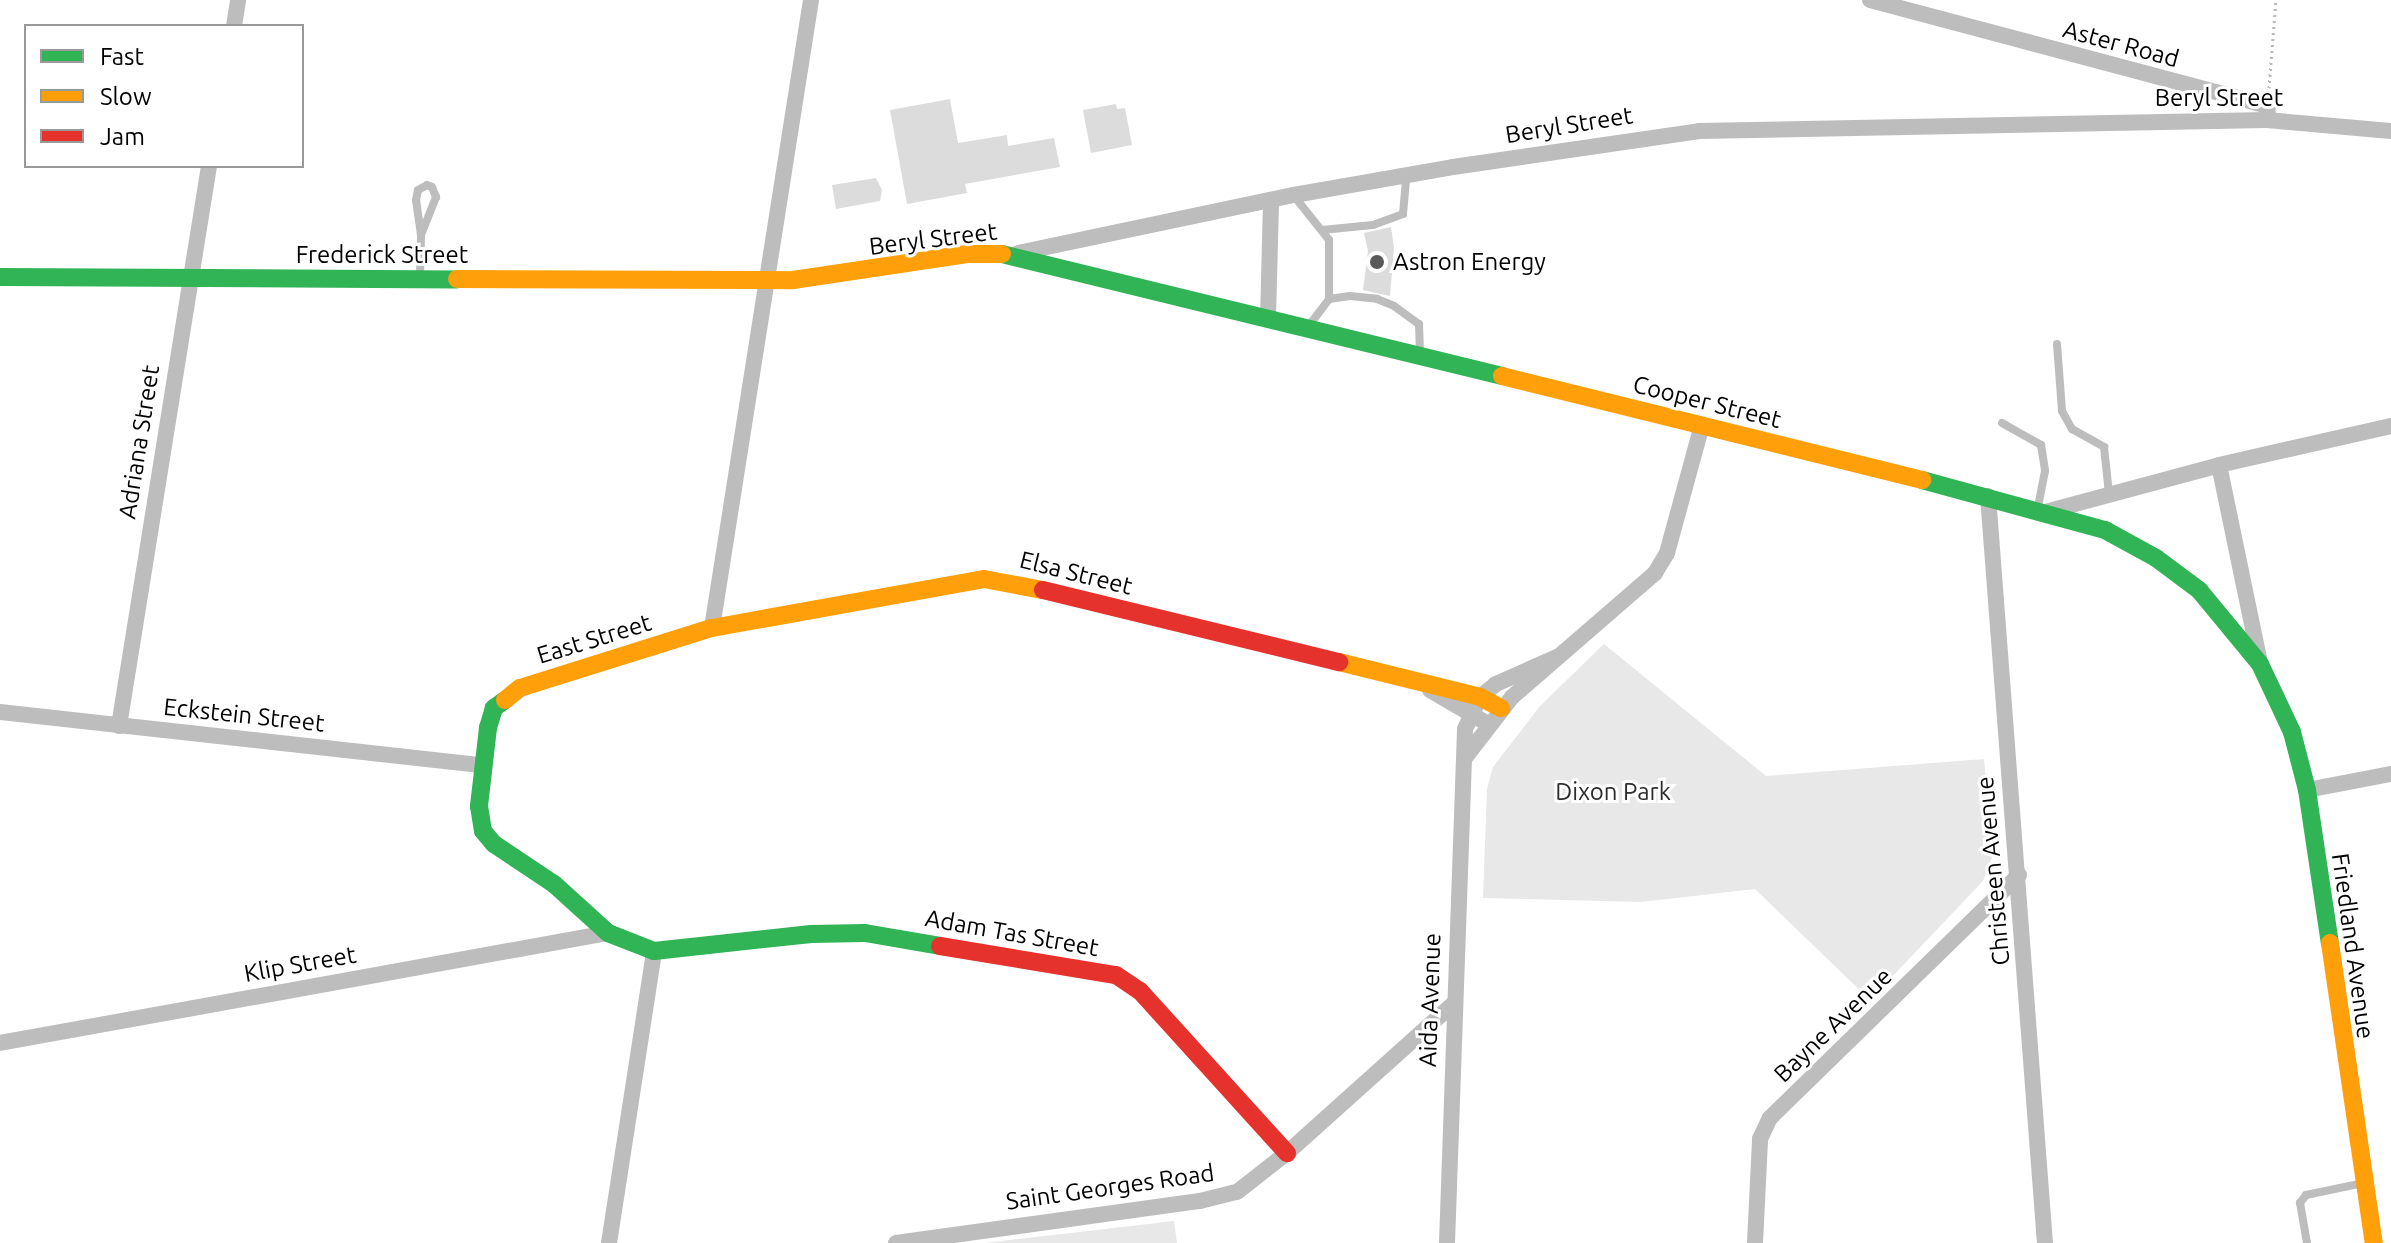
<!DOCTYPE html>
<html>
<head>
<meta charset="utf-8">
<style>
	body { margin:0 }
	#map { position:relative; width:2391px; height:1243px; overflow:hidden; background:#fff; font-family:Ubuntu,sans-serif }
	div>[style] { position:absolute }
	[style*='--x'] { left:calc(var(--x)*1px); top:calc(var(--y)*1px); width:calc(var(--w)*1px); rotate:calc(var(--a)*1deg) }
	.green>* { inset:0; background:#e8e8e8 }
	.building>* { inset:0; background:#dcdcdc }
	.path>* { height:3px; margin-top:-1.5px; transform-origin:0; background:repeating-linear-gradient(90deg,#b8b8b8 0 2px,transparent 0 6px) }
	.lane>* { height:8px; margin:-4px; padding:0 4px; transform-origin:4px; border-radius:4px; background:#bdbdbd }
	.street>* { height:16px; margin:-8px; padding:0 8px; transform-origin:8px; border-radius:8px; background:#bdbdbd }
	.fast>* { height:18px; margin:-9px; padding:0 9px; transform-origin:9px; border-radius:9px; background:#30b455 }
	.slow>* { height:18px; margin:-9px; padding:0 9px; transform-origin:9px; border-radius:9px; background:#ff9f0a }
	.jam>* { height:18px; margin:-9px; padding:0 9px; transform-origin:9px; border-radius:9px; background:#e5322d }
	.dots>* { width:22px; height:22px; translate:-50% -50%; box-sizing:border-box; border:4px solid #fff; border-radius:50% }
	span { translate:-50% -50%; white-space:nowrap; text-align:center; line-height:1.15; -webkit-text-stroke:6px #fff; paint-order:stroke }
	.street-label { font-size:24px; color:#000 }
	.poi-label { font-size:24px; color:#000 }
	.left { translate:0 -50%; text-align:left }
	.park-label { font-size:24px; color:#2d2d2d }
	.legend { position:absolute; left:24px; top:24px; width:280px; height:144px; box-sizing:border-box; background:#fff; border:2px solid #999; margin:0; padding:10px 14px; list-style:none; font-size:24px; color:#000 }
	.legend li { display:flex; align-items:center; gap:16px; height:40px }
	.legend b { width:40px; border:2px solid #999 }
</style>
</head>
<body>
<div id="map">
	<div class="green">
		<i style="clip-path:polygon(1604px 644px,1766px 776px,1984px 759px,1993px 855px,1983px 881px,1870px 1000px,1755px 889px,1641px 902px,1483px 898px,1487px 789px,1493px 767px,1540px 706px)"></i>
		<i style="clip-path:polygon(1174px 1221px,1177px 1243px,984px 1243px)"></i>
	</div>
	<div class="building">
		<i style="clip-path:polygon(950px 99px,958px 143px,1007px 135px,1008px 146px,1054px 138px,1060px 167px,965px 184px,967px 193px,907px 204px,890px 110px)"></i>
		<i style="clip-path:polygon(1116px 104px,1117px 109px,1125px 108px,1132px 145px,1091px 153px,1083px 110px)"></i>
		<i style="clip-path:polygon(876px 178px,882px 190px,880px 201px,836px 209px,832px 185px)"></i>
		<i style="clip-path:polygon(1391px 227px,1394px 248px,1390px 296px,1363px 290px,1368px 251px,1364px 233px)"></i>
	</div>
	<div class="path">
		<i style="--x:2269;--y:88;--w:88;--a:-85.5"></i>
	</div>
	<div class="lane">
		<i style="--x:1294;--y:196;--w:56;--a:51.5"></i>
		<i style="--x:1329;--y:240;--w:59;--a:90"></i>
		<i style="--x:1322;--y:230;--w:51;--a:-5.6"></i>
		<i style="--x:1373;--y:225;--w:32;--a:-20"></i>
		<i style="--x:1403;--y:214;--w:36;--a:-85"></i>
		<i style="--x:420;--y:277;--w:42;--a:-88.6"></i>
		<i style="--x:421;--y:235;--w:35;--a:-98"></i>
		<i style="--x:416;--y:200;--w:10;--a:-79"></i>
		<i style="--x:418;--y:190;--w:10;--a:-29"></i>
		<i style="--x:427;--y:185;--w:5;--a:22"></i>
		<i style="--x:432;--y:187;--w:11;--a:68"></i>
		<i style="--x:436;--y:197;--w:41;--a:111.5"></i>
		<i style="--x:1311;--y:323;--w:30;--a:-53"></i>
		<i style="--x:1329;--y:299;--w:21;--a:-8"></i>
		<i style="--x:1350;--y:296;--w:27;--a:6"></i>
		<i style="--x:1377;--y:299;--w:18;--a:22"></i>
		<i style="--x:1394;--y:306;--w:31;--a:36"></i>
		<i style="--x:1419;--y:324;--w:27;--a:88"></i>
		<i style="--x:2057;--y:344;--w:67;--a:85.7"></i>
		<i style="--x:2062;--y:411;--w:21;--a:61"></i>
		<i style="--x:2072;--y:429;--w:37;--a:29"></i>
		<i style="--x:2104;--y:447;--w:47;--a:83.9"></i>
		<i style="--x:2002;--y:423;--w:45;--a:29.4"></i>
		<i style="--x:2041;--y:445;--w:26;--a:81"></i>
		<i style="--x:2045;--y:471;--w:36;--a:101"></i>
		<i style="--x:2307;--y:1243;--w:41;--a:-99.9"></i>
		<i style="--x:2300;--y:1203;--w:10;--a:-53"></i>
		<i style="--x:2306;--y:1195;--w:58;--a:-11.9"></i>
	</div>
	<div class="street">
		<i style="--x:1870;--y:0;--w:412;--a:14.9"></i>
		<i style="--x:2268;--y:106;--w:14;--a:94"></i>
		<i style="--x:234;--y:26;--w:26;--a:-81"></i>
		<i style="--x:1018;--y:253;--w:282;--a:-11.9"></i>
		<i style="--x:1294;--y:195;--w:161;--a:-10"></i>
		<i style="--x:1453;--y:167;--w:249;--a:-8.3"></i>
		<i style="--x:1699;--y:131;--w:568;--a:-1.11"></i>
		<i style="--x:2267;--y:120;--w:124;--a:5.1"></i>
		<i style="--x:1268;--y:318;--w:118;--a:-88.5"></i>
		<i style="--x:2219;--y:465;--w:198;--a:78.3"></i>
		<i style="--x:1988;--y:496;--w:749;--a:85.64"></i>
		<i style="--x:2049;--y:511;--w:176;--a:-15.1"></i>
		<i style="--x:2219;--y:465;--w:176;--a:-12.8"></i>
		<i style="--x:712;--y:628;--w:636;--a:-81.04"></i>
		<i style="--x:1430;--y:690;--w:69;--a:30.3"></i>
		<i style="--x:0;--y:712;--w:486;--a:6.3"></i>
		<i style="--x:119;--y:726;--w:567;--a:-80.87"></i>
		<i style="--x:1464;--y:759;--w:78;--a:-52.3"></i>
		<i style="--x:1512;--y:697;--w:189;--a:-40.9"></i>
		<i style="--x:1655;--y:573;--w:23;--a:-59"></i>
		<i style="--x:1667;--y:553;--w:133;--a:-74.7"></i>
		<i style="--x:2307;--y:790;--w:86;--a:-10.8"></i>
		<i style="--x:0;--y:1043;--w:618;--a:-10.26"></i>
		<i style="--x:609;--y:1243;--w:295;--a:-81.2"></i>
		<i style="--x:896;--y:1243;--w:307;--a:-7.9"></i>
		<i style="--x:1200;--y:1201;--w:38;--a:-14"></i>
		<i style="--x:1237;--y:1192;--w:63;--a:-38"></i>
		<i style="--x:1287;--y:1153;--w:224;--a:-41.9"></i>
		<i style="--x:1447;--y:1243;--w:514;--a:-87.99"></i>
		<i style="--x:1465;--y:729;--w:35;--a:-65"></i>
		<i style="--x:1480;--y:697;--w:21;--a:-39"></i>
		<i style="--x:1496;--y:684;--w:67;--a:-23.9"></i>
		<i style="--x:1755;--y:1243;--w:104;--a:-87.2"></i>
		<i style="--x:1760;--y:1139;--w:23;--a:-65"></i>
		<i style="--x:1770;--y:1118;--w:348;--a:-44.3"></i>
	</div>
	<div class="fast">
		<i style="--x:1002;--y:254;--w:515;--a:13.71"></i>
		<i style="--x:0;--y:277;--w:457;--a:0.3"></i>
		<i style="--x:1922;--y:480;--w:190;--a:15.3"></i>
		<i style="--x:2105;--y:530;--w:58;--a:28.8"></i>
		<i style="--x:2156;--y:558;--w:54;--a:36.7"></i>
		<i style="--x:2199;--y:590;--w:96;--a:50.5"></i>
		<i style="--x:2260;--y:664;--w:75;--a:64.8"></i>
		<i style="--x:2292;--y:732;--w:60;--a:75.5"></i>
		<i style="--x:2307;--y:790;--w:155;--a:81.5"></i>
		<i style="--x:505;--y:700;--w:14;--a:144"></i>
		<i style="--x:494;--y:708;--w:21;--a:107"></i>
		<i style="--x:488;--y:728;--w:79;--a:96.6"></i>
		<i style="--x:479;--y:806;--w:25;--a:81"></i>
		<i style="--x:483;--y:831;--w:17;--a:50"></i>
		<i style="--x:494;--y:844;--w:72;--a:33.7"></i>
		<i style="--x:554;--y:884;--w:73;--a:42.2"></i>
		<i style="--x:608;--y:933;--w:49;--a:21.4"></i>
		<i style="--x:654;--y:951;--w:158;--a:-6.2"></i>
		<i style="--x:811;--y:934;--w:54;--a:-1.1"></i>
		<i style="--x:865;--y:933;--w:76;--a:9.8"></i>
	</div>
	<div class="slow">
		<i style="--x:457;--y:279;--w:336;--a:0.2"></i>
		<i style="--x:793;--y:280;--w:176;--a:-8.5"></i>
		<i style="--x:967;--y:254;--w:35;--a:0"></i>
		<i style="--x:1502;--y:376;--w:433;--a:13.9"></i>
		<i style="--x:1339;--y:662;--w:145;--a:13.9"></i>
		<i style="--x:1480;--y:697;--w:24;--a:28"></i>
		<i style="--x:505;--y:700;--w:19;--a:-39"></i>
		<i style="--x:520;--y:688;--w:201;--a:-17.4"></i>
		<i style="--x:712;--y:628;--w:276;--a:-10.2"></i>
		<i style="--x:984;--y:579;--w:60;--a:10.6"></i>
		<i style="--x:2330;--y:943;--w:303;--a:81.7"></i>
	</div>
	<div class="jam">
		<i style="--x:1043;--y:590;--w:305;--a:13.7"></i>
		<i style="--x:940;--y:946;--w:178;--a:9.4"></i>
		<i style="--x:1116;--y:975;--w:29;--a:34"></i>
		<i style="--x:1140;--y:991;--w:219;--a:47.8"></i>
	</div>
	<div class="dots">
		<i style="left:1377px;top:262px;background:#595959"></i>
	</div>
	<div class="street-label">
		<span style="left:2121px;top:44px;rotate:15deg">Aster Road</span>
		<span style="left:2219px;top:98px">Beryl Street</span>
		<span style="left:1569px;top:125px;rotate:-9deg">Beryl Street</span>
		<span style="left:933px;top:239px;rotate:-7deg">Beryl Street</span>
		<span style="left:382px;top:255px">Frederick Street</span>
		<span style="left:1707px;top:402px;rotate:14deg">Cooper Street</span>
		<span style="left:139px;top:442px;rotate:-81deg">Adriana Street</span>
		<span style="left:1076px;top:573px;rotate:14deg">Elsa Street</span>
		<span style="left:594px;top:639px;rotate:-17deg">East Street</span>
		<span style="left:244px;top:715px;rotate:6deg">Eckstein Street</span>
		<span style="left:1993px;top:871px;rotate:-95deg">Christeen Avenue</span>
		<span style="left:1012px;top:933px;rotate:10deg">Adam Tas Street</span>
		<span style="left:2353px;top:946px;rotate:82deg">Friedland Avenue</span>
		<span style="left:300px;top:964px;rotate:-10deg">Klip Street</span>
		<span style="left:1430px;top:1000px;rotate:-88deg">Aida Avenue</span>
		<span style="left:1833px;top:1025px;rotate:-44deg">Bayne Avenue</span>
		<span style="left:1110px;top:1187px;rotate:-8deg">Saint Georges Road</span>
	</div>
	<div class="poi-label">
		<span class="left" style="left:1393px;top:262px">Astron Energy</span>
	</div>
	<div class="park-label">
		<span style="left:1613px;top:792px">Dixon Park</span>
	</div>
	<ul class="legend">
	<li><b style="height:10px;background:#30b455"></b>Fast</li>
	<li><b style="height:10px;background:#ff9f0a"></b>Slow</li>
	<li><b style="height:10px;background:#e5322d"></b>Jam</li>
	</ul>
</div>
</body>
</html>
